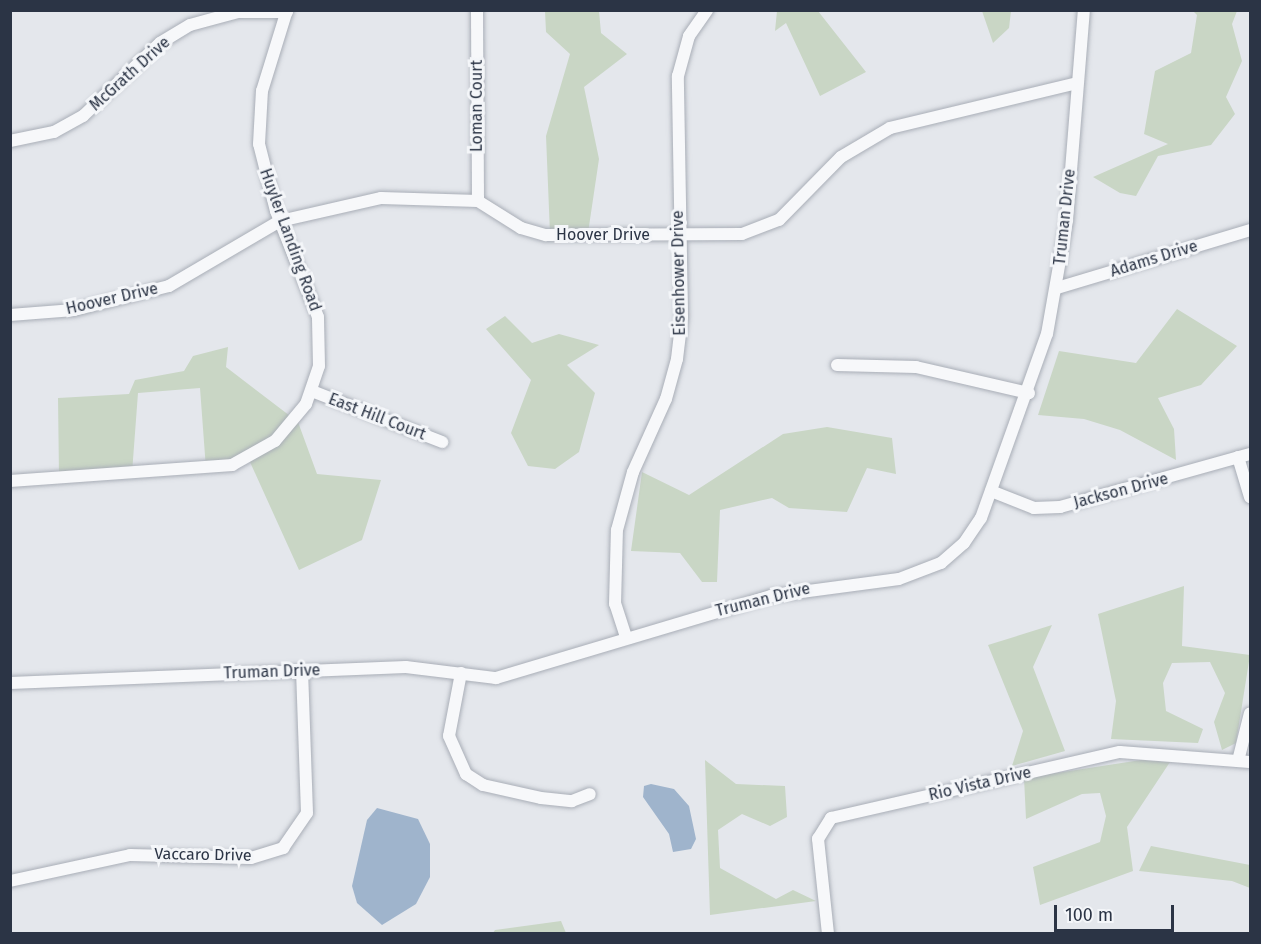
<!DOCTYPE html>
<html>
<head>
<meta charset="utf-8">
<style>
	body { margin:0 }
	#map { position:relative; width:1261px; height:944px; overflow:hidden; background:#e4e7ec; font-family:"Fira Sans",sans-serif }
	div>[style] { position:absolute }
	[style*='--x'] { left:calc(var(--x)*1px); top:calc(var(--y)*1px); width:calc(var(--w)*1px); rotate:calc(var(--a)*1deg) }
	.green>* { inset:0; background:#c9d6c5 }
	.water>* { inset:0; background:#9fb4cc }
	.roads { filter:drop-shadow(0 0 2px #a9aeb7) drop-shadow(0 0 2px #a9aeb7) }
	.minor>* { height:12px; margin:-6px; padding:0 6px; transform-origin:6px; border-radius:6px; background:#f7f8fa }
	span { translate:-50% -50%; white-space:nowrap; text-align:center; line-height:1.15; -webkit-text-stroke:6px #f4f6f9; paint-order:stroke }
	.street-label { font-size:16px; color:#2b3445 }
	.frame { position:absolute; inset:0; border:12px solid #2b3445; pointer-events:none }
	.scale { position:absolute; left:1054px; top:905px; width:120px; height:27px; box-sizing:border-box; border:3px solid #2b3445; border-top:0; padding-left:8px; font-size:18px; line-height:21px; white-space:nowrap; color:#2b3445; -webkit-text-stroke:4px #f4f6f9; paint-order:stroke }
</style>
</head>
<body>
<div id="map">
	<div class="green">
		<i style="clip-path:polygon(545px 11px,599px 11px,601px 33px,627px 54px,584px 87px,599px 159px,588px 233px,550px 234px,546px 136px,570px 54px,546px 32px)"></i>
		<i style="clip-path:polygon(777px 11px,818px 11px,866px 72px,820px 96px,786px 23px,775px 31px)"></i>
		<i style="clip-path:polygon(982px 11px,1011px 11px,1009px 28px,993px 43px)"></i>
		<i style="clip-path:polygon(1193px 11px,1237px 11px,1232px 24px,1242px 61px,1226px 97px,1235px 114px,1211px 145px,1158px 156px,1136px 196px,1120px 193px,1093px 177px,1168px 144px,1144px 134px,1155px 71px,1191px 53px,1197px 15px)"></i>
		<i style="clip-path:polygon(1177px 309px,1237px 346px,1201px 385px,1158px 398px,1174px 429px,1176px 460px,1120px 430px,1084px 419px,1038px 415px,1059px 351px,1136px 363px)"></i>
		<i style="clip-path:polygon(505px 316px,532px 343px,559px 334px,599px 345px,567px 365px,595px 393px,579px 452px,555px 469px,528px 466px,511px 433px,531px 380px,486px 329px)"></i>
		<i style="clip-path:polygon(228px 347px,226px 367px,298px 422px,317px 474px,381px 480px,362px 540px,299px 570px,250px 462px,206px 469px,200px 388px,138px 393px,132px 473px,59px 477px,58px 398px,129px 394px,135px 380px,184px 371px,193px 356px)"></i>
		<i style="clip-path:polygon(827px 427px,892px 438px,896px 474px,867px 468px,847px 512px,789px 508px,772px 498px,720px 510px,717px 582px,702px 582px,680px 553px,631px 551px,642px 472px,689px 495px,783px 434px)"></i>
		<i style="clip-path:polygon(1184px 586px,1182px 646px,1250px 655px,1236px 743px,1222px 750px,1214px 722px,1225px 693px,1210px 662px,1172px 663px,1163px 683px,1166px 711px,1203px 729px,1198px 743px,1111px 739px,1116px 701px,1098px 614px)"></i>
		<i style="clip-path:polygon(1052px 625px,1033px 667px,1065px 751px,1012px 766px,1023px 731px,988px 645px)"></i>
		<i style="clip-path:polygon(705px 760px,736px 784px,785px 786px,787px 817px,770px 826px,742px 814px,718px 830px,720px 868px,776px 899px,793px 890px,816px 901px,710px 915px)"></i>
		<i style="clip-path:polygon(1141px 760px,1170px 762px,1127px 827px,1133px 871px,1040px 905px,1033px 867px,1100px 842px,1106px 816px,1100px 793px,1082px 794px,1026px 819px,1024px 778px)"></i>
		<i style="clip-path:polygon(1151px 846px,1250px 865px,1250px 888px,1232px 881px,1139px 871px)"></i>
		<i style="clip-path:polygon(561px 921px,566px 933px,493px 933px,495px 930px)"></i>
	</div>
	<div class="water">
		<i style="clip-path:polygon(651px 784px,674px 789px,689px 806px,696px 839px,691px 849px,673px 852px,669px 834px,643px 797px,644px 786px)"></i>
		<i style="clip-path:polygon(377px 808px,418px 819px,430px 844px,430px 877px,416px 904px,382px 925px,357px 903px,352px 886px,367px 820px)"></i>
	</div>
	<div class="roads">
		<div class="minor">
			<i style="--x:477;--y:10;--w:191;--a:89.7"></i>
			<i style="--x:10;--y:141;--w:45;--a:-11.6"></i>
			<i style="--x:54;--y:132;--w:33;--a:-29"></i>
			<i style="--x:83;--y:116;--w:106;--a:-43.5"></i>
			<i style="--x:160;--y:43;--w:35;--a:-31"></i>
			<i style="--x:190;--y:25;--w:50;--a:-15.2"></i>
			<i style="--x:238;--y:12;--w:49;--a:0"></i>
			<i style="--x:1057;--y:288;--w:202;--a:-16.7"></i>
			<i style="--x:10;--y:315;--w:64;--a:-4.5"></i>
			<i style="--x:74;--y:310;--w:98;--a:-14.2"></i>
			<i style="--x:169;--y:286;--w:129;--a:-30.4"></i>
			<i style="--x:280;--y:221;--w:104;--a:-12.8"></i>
			<i style="--x:381;--y:198;--w:97;--a:1.8"></i>
			<i style="--x:478;--y:201;--w:51;--a:32.1"></i>
			<i style="--x:521;--y:228;--w:26;--a:16"></i>
			<i style="--x:546;--y:235;--w:196;--a:-0.3"></i>
			<i style="--x:742;--y:234;--w:40;--a:-21"></i>
			<i style="--x:779;--y:220;--w:88;--a:-45.5"></i>
			<i style="--x:841;--y:157;--w:57;--a:-30.6"></i>
			<i style="--x:890;--y:128;--w:192;--a:-13.5"></i>
			<i style="--x:837;--y:365;--w:79;--a:1.5"></i>
			<i style="--x:916;--y:367;--w:116;--a:13"></i>
			<i style="--x:312;--y:391;--w:140;--a:21.4"></i>
			<i style="--x:1238;--y:457;--w:42;--a:73.3"></i>
			<i style="--x:10;--y:481;--w:223;--a:-4.1"></i>
			<i style="--x:232;--y:465;--w:49;--a:-29.2"></i>
			<i style="--x:275;--y:441;--w:48;--a:-50"></i>
			<i style="--x:306;--y:404;--w:40;--a:-71.1"></i>
			<i style="--x:319;--y:366;--w:49;--a:-91.2"></i>
			<i style="--x:318;--y:317;--w:114;--a:-111.6"></i>
			<i style="--x:276;--y:211;--w:69;--a:-104.2"></i>
			<i style="--x:259;--y:144;--w:53;--a:-86.8"></i>
			<i style="--x:262;--y:91;--w:85;--a:-72.8"></i>
			<i style="--x:991;--y:491;--w:46;--a:21.6"></i>
			<i style="--x:1034;--y:508;--w:26;--a:-2"></i>
			<i style="--x:1060;--y:507;--w:197;--a:-15.6"></i>
			<i style="--x:626;--y:637;--w:35;--a:-108"></i>
			<i style="--x:615;--y:604;--w:74;--a:-88.5"></i>
			<i style="--x:617;--y:530;--w:60;--a:-74.6"></i>
			<i style="--x:633;--y:472;--w:80;--a:-65.7"></i>
			<i style="--x:666;--y:399;--w:41;--a:-74.6"></i>
			<i style="--x:677;--y:359;--w:42;--a:-83.2"></i>
			<i style="--x:682;--y:317;--w:241;--a:-91"></i>
			<i style="--x:678;--y:76;--w:41;--a:-74.6"></i>
			<i style="--x:689;--y:36;--w:32;--a:-55"></i>
			<i style="--x:461;--y:673;--w:64;--a:100.8"></i>
			<i style="--x:449;--y:736;--w:42;--a:65.9"></i>
			<i style="--x:466;--y:774;--w:20;--a:33"></i>
			<i style="--x:483;--y:785;--w:59;--a:12.6"></i>
			<i style="--x:541;--y:798;--w:31;--a:6"></i>
			<i style="--x:572;--y:801;--w:19;--a:-21"></i>
			<i style="--x:10;--y:683;--w:396;--a:-2.3"></i>
			<i style="--x:406;--y:667;--w:91;--a:7"></i>
			<i style="--x:496;--y:678;--w:287;--a:-16.6"></i>
			<i style="--x:771;--y:596;--w:129;--a:-7.6"></i>
			<i style="--x:899;--y:579;--w:45;--a:-20.9"></i>
			<i style="--x:941;--y:563;--w:30;--a:-41"></i>
			<i style="--x:964;--y:543;--w:30;--a:-56"></i>
			<i style="--x:981;--y:518;--w:195;--a:-70.3"></i>
			<i style="--x:1047;--y:334;--w:116;--a:-80"></i>
			<i style="--x:1067;--y:220;--w:211;--a:-85.4"></i>
			<i style="--x:1238;--y:761;--w:49;--a:-76"></i>
			<i style="--x:10;--y:881;--w:123;--a:-12.2"></i>
			<i style="--x:130;--y:855;--w:121;--a:1.4"></i>
			<i style="--x:251;--y:858;--w:34;--a:-17"></i>
			<i style="--x:283;--y:848;--w:42;--a:-55.6"></i>
			<i style="--x:307;--y:813;--w:142;--a:-92"></i>
			<i style="--x:828;--y:934;--w:96;--a:-96"></i>
			<i style="--x:818;--y:839;--w:25;--a:-58"></i>
			<i style="--x:831;--y:818;--w:296;--a:-12.9"></i>
			<i style="--x:1120;--y:752;--w:130;--a:4.4"></i>
		</div>
	</div>
	<div class="street-label">
		<span style="left:130px;top:74px;rotate:-42deg">McGrath Drive</span>
		<span style="left:477px;top:106px;rotate:-90deg">Loman Court</span>
		<span style="left:1065px;top:217px;rotate:-84deg">Truman Drive</span>
		<span style="left:603px;top:235px">Hoover Drive</span>
		<span style="left:290px;top:240px;rotate:70deg">Huyler Landing Road</span>
		<span style="left:1154px;top:259px;rotate:-17deg">Adams Drive</span>
		<span style="left:679px;top:273px;rotate:-91deg">Eisenhower Drive</span>
		<span style="left:112px;top:299px;rotate:-13deg">Hoover Drive</span>
		<span style="left:377px;top:417px;rotate:21deg">East Hill Court</span>
		<span style="left:1121px;top:491px;rotate:-15deg">Jackson Drive</span>
		<span style="left:763px;top:600px;rotate:-14deg">Truman Drive</span>
		<span style="left:272px;top:672px;rotate:-2deg">Truman Drive</span>
		<span style="left:980px;top:784px;rotate:-13deg">Rio Vista Drive</span>
		<span style="left:203px;top:855px;rotate:1deg">Vaccaro Drive</span>
	</div>
	<div class="frame"></div>
	<div class="scale">100 m</div>
</div>
</body>
</html>
